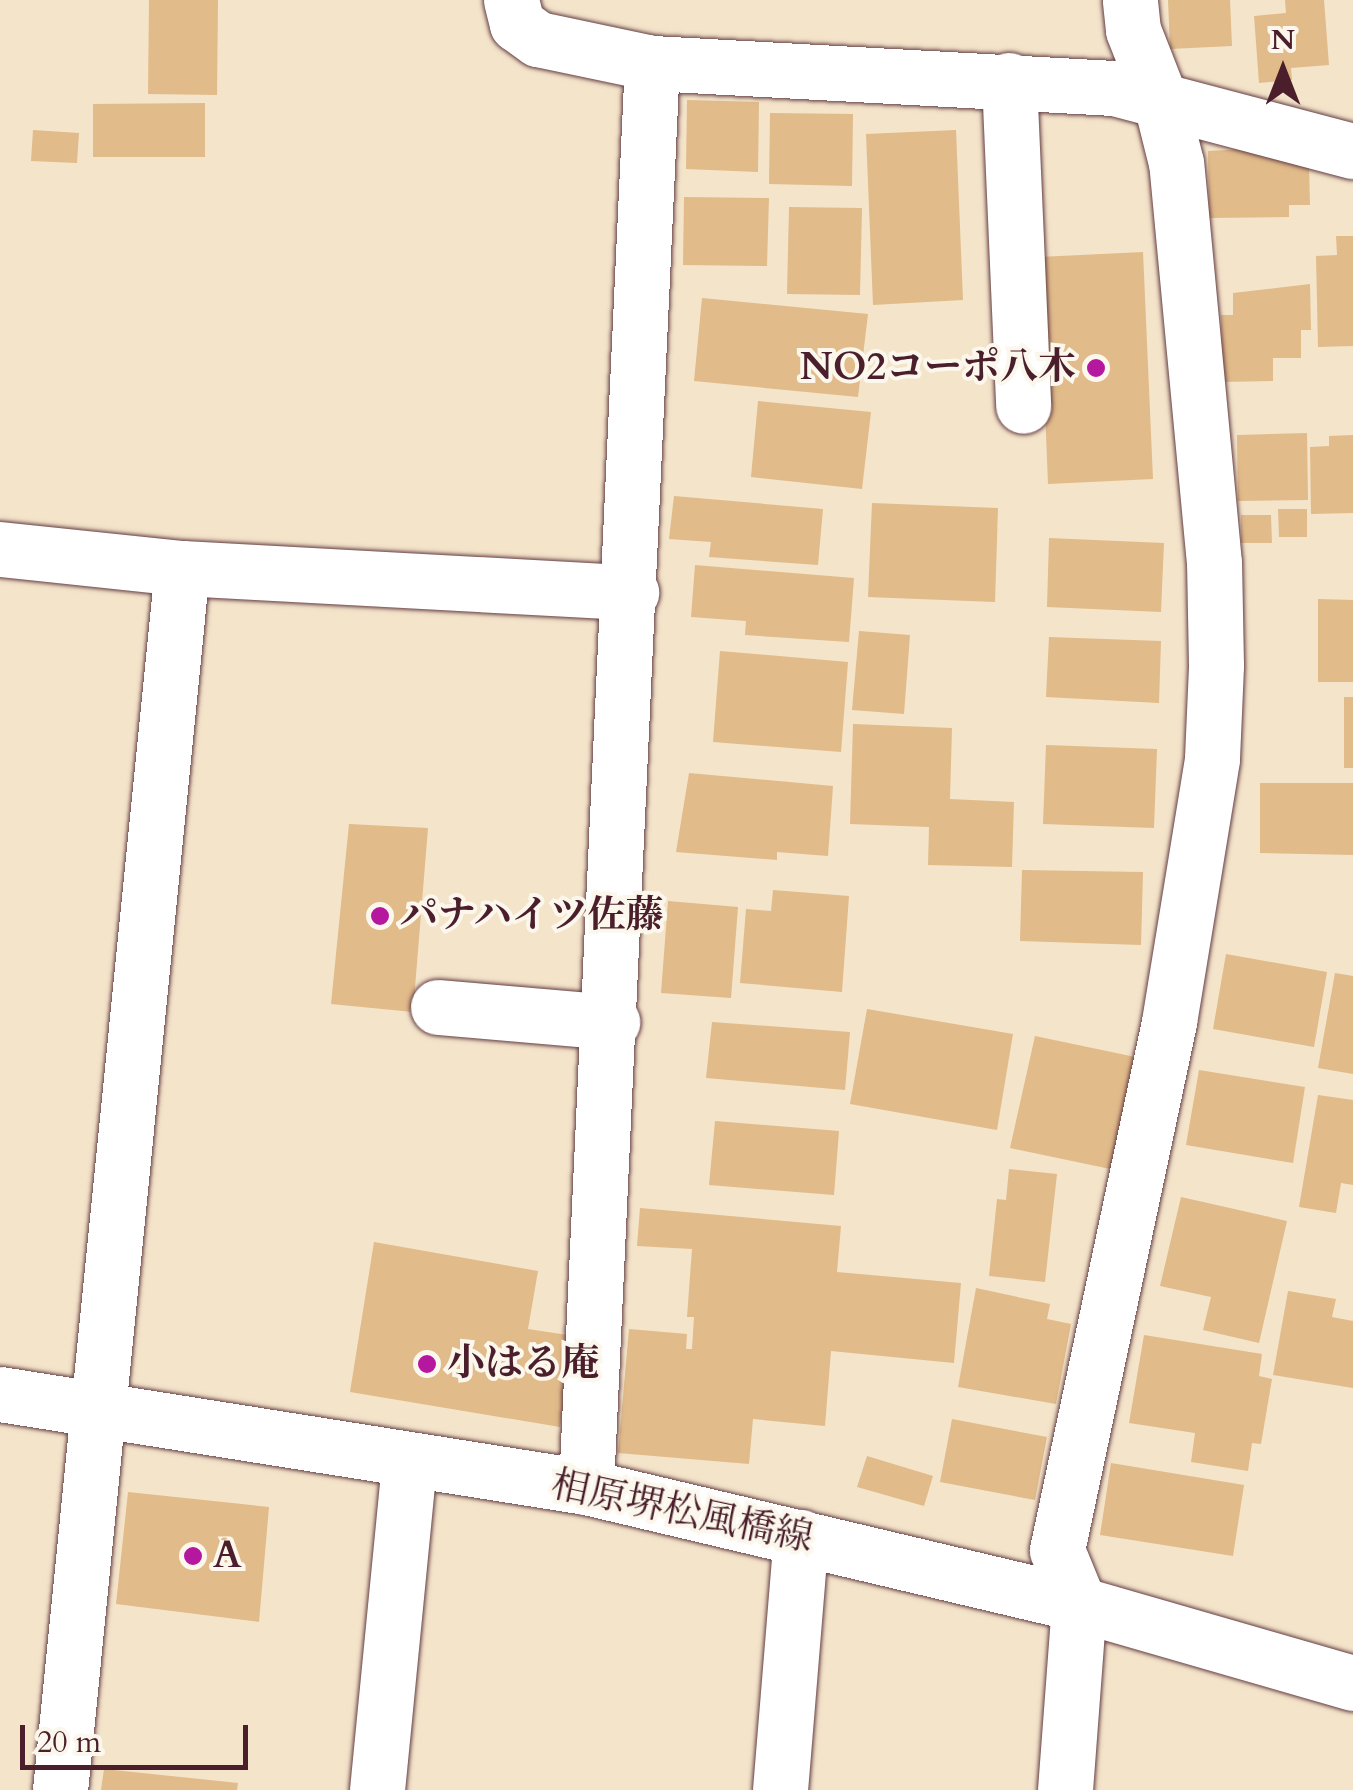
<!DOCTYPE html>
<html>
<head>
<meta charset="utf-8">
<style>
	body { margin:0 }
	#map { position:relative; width:1353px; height:1790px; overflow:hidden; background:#f4e4ca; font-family:Cardo,"Noto Serif JP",serif }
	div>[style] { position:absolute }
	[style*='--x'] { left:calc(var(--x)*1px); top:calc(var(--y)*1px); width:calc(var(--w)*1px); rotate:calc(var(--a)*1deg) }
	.building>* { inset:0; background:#e1bb8a }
	.roads { filter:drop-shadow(0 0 2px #643d43) drop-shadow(0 0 2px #643d43) }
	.minor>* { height:55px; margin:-27.5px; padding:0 27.5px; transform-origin:27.5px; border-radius:27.5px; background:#fff }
	.dots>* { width:28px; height:28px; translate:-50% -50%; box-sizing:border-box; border:5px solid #fbf7ec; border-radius:50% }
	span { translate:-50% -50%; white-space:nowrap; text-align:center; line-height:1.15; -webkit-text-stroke:8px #fbf7ec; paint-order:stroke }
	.poi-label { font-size:38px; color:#4a1f2b; font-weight:700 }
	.right { translate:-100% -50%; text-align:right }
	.left { translate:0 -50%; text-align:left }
	.street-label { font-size:38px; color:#4a1f2b }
	.north { position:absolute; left:1233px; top:20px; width:100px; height:100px; -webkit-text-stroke:8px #fbf7ec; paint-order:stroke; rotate:0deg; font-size:28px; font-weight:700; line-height:40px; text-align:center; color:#4a1f2b }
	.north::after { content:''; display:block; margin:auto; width:35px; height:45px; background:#4a1f2b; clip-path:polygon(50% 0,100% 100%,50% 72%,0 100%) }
	.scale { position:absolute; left:20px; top:1725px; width:228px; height:45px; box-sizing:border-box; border:5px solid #4a1f2b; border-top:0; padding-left:12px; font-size:30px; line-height:35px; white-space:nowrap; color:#4a1f2b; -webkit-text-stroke:8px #fbf7ec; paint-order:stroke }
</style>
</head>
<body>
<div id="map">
	<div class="building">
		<i style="clip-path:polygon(149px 0,218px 0,217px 95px,148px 94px)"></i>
		<i style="clip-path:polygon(1168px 0,1230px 0,1232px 46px,1170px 49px)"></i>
		<i style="clip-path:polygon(1285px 0,1324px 0,1329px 65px,1291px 68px,1292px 80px,1259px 83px,1254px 16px,1286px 13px)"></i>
		<i style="clip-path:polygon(687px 100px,759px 102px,758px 172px,686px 169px)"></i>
		<i style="clip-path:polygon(205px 103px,205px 157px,93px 157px,93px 104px)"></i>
		<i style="clip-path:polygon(770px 113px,853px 114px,852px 186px,769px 184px)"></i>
		<i style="clip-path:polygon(33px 130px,79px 133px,77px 163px,31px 161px)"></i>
		<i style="clip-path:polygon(956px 130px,963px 300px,873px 305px,866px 134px)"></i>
		<i style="clip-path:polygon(1248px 149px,1309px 164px,1310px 205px,1289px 205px,1289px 217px,1209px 218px,1208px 151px)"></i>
		<i style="clip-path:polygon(684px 197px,769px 198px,767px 266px,683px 265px)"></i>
		<i style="clip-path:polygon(789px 207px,862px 208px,860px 295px,787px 294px)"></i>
		<i style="clip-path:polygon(1336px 236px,1353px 236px,1353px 346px,1318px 347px,1316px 256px,1337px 255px)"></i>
		<i style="clip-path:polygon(1143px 252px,1153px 479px,1048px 484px,1039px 257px)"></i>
		<i style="clip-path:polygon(1310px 284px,1311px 330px,1301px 330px,1301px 358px,1273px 358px,1273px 381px,1222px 382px,1221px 315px,1233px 315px,1233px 293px)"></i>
		<i style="clip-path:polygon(702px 298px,868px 314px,858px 397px,694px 381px)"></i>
		<i style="clip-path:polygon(758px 401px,871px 412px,862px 489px,751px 477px)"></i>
		<i style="clip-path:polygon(1307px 433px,1308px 500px,1238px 501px,1237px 435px)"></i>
		<i style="clip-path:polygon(1353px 435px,1353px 513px,1311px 514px,1310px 447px,1329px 446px,1329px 436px)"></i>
		<i style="clip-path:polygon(674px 496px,823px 509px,818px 565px,709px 557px,711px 542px,669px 539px)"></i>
		<i style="clip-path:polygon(872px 503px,998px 508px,995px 602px,868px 597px)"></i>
		<i style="clip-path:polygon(1278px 509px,1307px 509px,1307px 537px,1279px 537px)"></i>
		<i style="clip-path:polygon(1241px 515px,1271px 515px,1272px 543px,1241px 543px)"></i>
		<i style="clip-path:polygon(1049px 538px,1164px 543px,1161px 612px,1047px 607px)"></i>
		<i style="clip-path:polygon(695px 565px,854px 578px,849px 642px,745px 635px,746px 621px,691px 617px)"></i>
		<i style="clip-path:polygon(1318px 599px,1353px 600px,1353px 682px,1318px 682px)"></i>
		<i style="clip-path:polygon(859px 631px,910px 635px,904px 714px,852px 710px)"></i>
		<i style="clip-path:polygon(1049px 637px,1161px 641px,1159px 703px,1046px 697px)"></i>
		<i style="clip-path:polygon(720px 651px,848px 662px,841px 752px,713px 742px)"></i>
		<i style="clip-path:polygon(1344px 697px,1353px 697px,1353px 768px,1344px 768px)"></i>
		<i style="clip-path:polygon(853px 724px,952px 728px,950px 799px,1014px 802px,1012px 867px,928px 865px,929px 827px,850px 824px)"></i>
		<i style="clip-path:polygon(1046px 745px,1157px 749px,1154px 828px,1043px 824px)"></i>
		<i style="clip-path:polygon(689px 773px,833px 786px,828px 856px,777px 852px,777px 860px,676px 852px)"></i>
		<i style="clip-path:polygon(1260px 783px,1353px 783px,1353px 855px,1260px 853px)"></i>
		<i style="clip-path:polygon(349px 824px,428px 828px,413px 1012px,331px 1004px)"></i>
		<i style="clip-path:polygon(1022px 870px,1143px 872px,1141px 945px,1020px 941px)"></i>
		<i style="clip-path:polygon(773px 890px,849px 896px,842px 992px,740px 983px,746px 909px,771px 911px)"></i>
		<i style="clip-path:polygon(668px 901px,738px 907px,731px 998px,661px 993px)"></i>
		<i style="clip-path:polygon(1226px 954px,1327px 972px,1314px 1047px,1213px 1029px)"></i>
		<i style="clip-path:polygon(1335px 973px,1353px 976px,1353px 1074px,1318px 1068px)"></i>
		<i style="clip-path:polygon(867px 1009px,1013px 1034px,997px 1130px,850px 1104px)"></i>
		<i style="clip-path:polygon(712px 1022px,850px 1032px,845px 1090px,706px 1078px)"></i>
		<i style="clip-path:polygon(1035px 1036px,1140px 1058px,1115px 1170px,1010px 1148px)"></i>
		<i style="clip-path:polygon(1199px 1070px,1305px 1087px,1293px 1163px,1186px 1145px)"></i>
		<i style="clip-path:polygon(1318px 1095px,1353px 1100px,1353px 1185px,1341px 1183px,1336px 1213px,1299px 1207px)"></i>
		<i style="clip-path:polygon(715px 1121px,839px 1131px,834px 1195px,709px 1185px)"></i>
		<i style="clip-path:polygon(1009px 1169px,1057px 1174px,1045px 1282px,989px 1276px,997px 1199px,1006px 1200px)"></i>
		<i style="clip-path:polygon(1181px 1197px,1287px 1221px,1259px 1343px,1203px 1330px,1211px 1297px,1160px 1286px)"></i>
		<i style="clip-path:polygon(640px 1208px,841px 1226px,837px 1272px,961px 1283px,954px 1363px,831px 1351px,825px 1426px,753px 1419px,749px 1464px,618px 1453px,629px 1329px,687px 1334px,686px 1349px,692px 1349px,694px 1317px,687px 1317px,692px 1249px,637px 1246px)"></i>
		<i style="clip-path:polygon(374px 1242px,538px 1271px,528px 1329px,574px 1336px,560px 1427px,350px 1392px)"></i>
		<i style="clip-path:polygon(976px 1288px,1050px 1304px,1047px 1319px,1071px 1324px,1056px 1404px,958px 1387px)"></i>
		<i style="clip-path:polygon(1288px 1291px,1336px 1299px,1332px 1317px,1353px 1321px,1353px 1388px,1273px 1375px)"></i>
		<i style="clip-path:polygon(1144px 1335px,1262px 1354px,1259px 1376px,1272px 1379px,1261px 1444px,1252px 1443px,1248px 1471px,1191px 1462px,1195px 1433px,1129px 1423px)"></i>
		<i style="clip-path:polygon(952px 1419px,1047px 1437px,1035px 1500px,940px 1482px)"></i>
		<i style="clip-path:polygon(867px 1456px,933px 1476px,924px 1506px,857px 1487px)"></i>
		<i style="clip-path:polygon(1111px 1463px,1244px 1485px,1233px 1556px,1100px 1535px)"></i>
		<i style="clip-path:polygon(128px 1492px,269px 1507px,259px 1622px,116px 1604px)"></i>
		<i style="clip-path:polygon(104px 1769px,238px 1783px,237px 1790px,101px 1790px)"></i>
	</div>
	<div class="roads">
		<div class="minor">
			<i style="--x:511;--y:0;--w:25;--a:76"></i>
			<i style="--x:517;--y:24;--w:26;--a:36"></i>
			<i style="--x:538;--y:39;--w:116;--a:11.9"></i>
			<i style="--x:652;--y:63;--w:463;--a:3.1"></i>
			<i style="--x:1114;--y:88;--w:247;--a:14.8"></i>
			<i style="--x:1009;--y:80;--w:326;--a:87.5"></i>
			<i style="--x:0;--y:549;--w:183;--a:6"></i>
			<i style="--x:182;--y:568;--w:450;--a:3.1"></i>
			<i style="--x:438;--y:1007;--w:175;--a:4.9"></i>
			<i style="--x:0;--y:1394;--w:593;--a:9.02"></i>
			<i style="--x:586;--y:1487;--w:507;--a:13.35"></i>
			<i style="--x:1079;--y:1604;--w:285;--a:16.1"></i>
			<i style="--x:586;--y:1487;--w:1426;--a:-87.35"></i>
			<i style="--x:60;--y:1790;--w:1228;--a:-84.3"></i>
			<i style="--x:377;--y:1790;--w:331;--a:-84.4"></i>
			<i style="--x:780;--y:1790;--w:254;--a:-85.3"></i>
			<i style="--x:1065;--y:1790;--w:187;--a:-85.7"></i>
			<i style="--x:1079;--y:1604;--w:58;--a:-112.2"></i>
			<i style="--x:1057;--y:1550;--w:540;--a:-78.02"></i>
			<i style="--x:1169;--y:1022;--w:267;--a:-80.7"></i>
			<i style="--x:1212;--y:758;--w:93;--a:-87.5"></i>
			<i style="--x:1216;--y:665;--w:102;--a:-91.1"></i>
			<i style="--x:1214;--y:563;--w:402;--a:-95.4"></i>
			<i style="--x:1176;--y:163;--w:66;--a:-104"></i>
			<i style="--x:1160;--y:99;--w:74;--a:-111.4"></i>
			<i style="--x:1133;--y:30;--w:30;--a:-96"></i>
		</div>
	</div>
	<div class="dots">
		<i style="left:1096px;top:368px;background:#b5179e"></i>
		<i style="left:380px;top:916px;background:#b5179e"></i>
		<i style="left:427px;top:1364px;background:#b5179e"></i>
		<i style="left:193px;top:1556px;background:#b5179e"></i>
	</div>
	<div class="poi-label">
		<span class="right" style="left:1076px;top:368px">NO2コーポ八木</span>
		<span class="left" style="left:400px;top:916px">パナハイツ佐藤</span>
		<span class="left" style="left:447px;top:1364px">小はる庵</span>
		<span class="left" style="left:213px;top:1556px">A</span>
	</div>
	<div class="street-label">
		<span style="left:682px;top:1512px;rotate:12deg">相原堺松風橋線</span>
	</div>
	<div class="north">N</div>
	<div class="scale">20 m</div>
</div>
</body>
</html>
